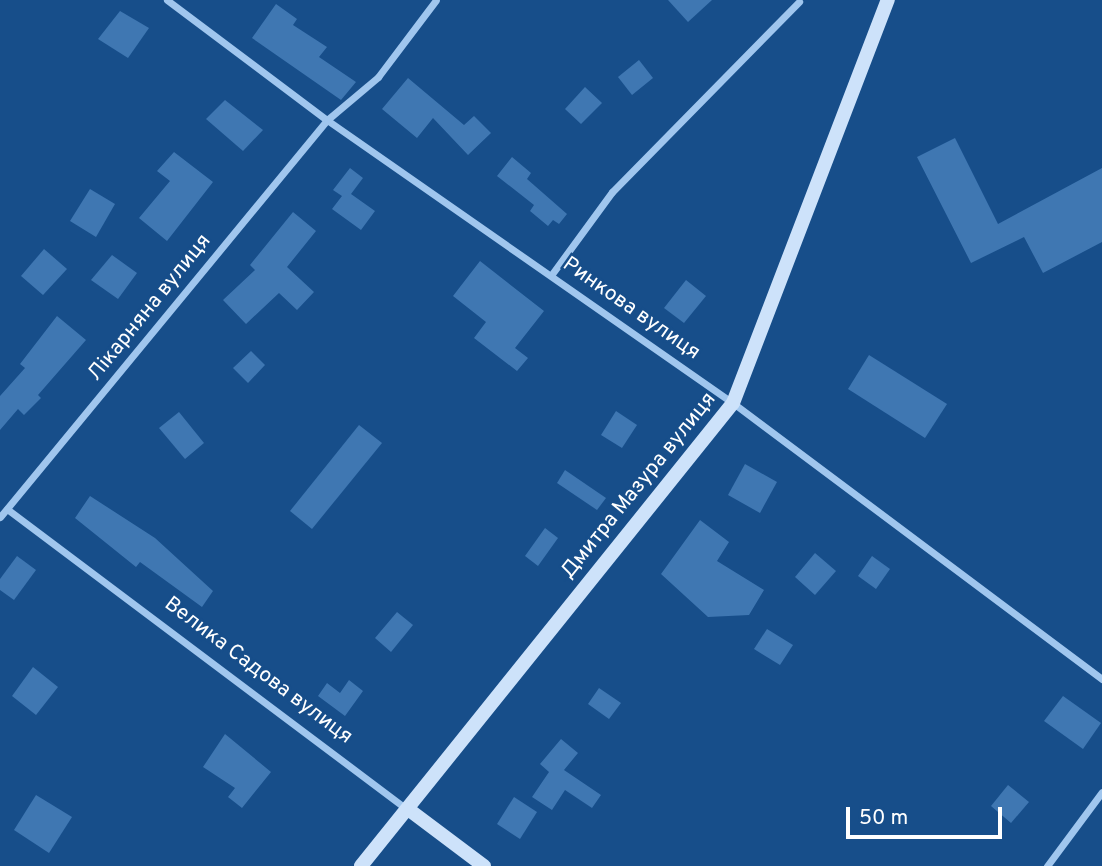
<!DOCTYPE html>
<html>
<head>
<meta charset="utf-8">
<style>
	body { margin:0 }
	#map { position:relative; width:1102px; height:866px; overflow:hidden; background:#174e8a; font-family:Overpass,sans-serif }
	div>[style] { position:absolute }
	[style*='--x'] { left:calc(var(--x)*1px); top:calc(var(--y)*1px); width:calc(var(--w)*1px); rotate:calc(var(--a)*1deg) }
	.building>* { inset:0; background:#3f77b2 }
	.street>* { height:7px; margin:-3.5px; padding:0 3.5px; transform-origin:3.5px; border-radius:3.5px; background:#a0c6ee }
	.secondary>* { height:14px; margin:-7px; padding:0 7px; transform-origin:7px; border-radius:7px; background:#cde2fa }
	span { translate:-50% -50%; white-space:nowrap; text-align:center; line-height:1.15; -webkit-text-stroke:5px #174e8a; paint-order:stroke }
	.street-label { font-size:21px; color:#fff }
	.scale { position:absolute; left:846px; top:807px; width:156px; height:32px; box-sizing:border-box; border:4px solid #fff; border-top:0; padding-left:9px; font-size:21px; line-height:24px; white-space:nowrap; color:#fff; -webkit-text-stroke:5px #174e8a; paint-order:stroke }
</style>
</head>
<body>
<div id="map">
	<div class="building">
		<i style="clip-path:polygon(668px 0,712px 0,688px 22px)"></i>
		<i style="clip-path:polygon(276px 4px,297px 19px,293px 25px,327px 47px,319px 57px,356px 82px,341px 100px,252px 38px)"></i>
		<i style="clip-path:polygon(120px 11px,149px 28px,128px 58px,98px 39px)"></i>
		<i style="clip-path:polygon(639px 60px,653px 78px,632px 95px,618px 77px)"></i>
		<i style="clip-path:polygon(408px 78px,464px 125px,474px 116px,491px 133px,468px 155px,433px 118px,417px 138px,382px 109px)"></i>
		<i style="clip-path:polygon(585px 87px,602px 103px,581px 124px,565px 109px)"></i>
		<i style="clip-path:polygon(225px 100px,263px 130px,243px 151px,206px 119px)"></i>
		<i style="clip-path:polygon(955px 138px,998px 224px,1102px 168px,1102px 242px,1043px 273px,1024px 237px,971px 263px,917px 157px)"></i>
		<i style="clip-path:polygon(174px 152px,213px 182px,167px 241px,139px 218px,170px 181px,157px 171px)"></i>
		<i style="clip-path:polygon(512px 157px,531px 173px,527px 179px,567px 214px,559px 224px,553px 220px,548px 226px,530px 211px,534px 205px,497px 176px)"></i>
		<i style="clip-path:polygon(350px 168px,363px 178px,351px 194px,375px 211px,361px 230px,332px 209px,342px 196px,333px 190px)"></i>
		<i style="clip-path:polygon(90px 189px,115px 204px,96px 237px,70px 221px)"></i>
		<i style="clip-path:polygon(293px 212px,316px 231px,287px 267px,314px 292px,297px 310px,279px 293px,246px 324px,223px 300px,255px 270px,250px 265px)"></i>
		<i style="clip-path:polygon(44px 249px,67px 269px,43px 295px,21px 276px)"></i>
		<i style="clip-path:polygon(112px 255px,137px 273px,118px 299px,91px 280px)"></i>
		<i style="clip-path:polygon(480px 261px,544px 311px,515px 348px,528px 358px,517px 371px,474px 338px,486px 322px,453px 296px)"></i>
		<i style="clip-path:polygon(686px 280px,706px 296px,684px 323px,664px 308px)"></i>
		<i style="clip-path:polygon(57px 316px,86px 340px,38px 395px,41px 398px,24px 415px,18px 409px,0 430px,0 396px,25px 368px,20px 364px)"></i>
		<i style="clip-path:polygon(251px 351px,265px 365px,248px 383px,233px 368px)"></i>
		<i style="clip-path:polygon(869px 355px,947px 404px,925px 438px,848px 389px)"></i>
		<i style="clip-path:polygon(616px 411px,637px 425px,622px 448px,601px 435px)"></i>
		<i style="clip-path:polygon(179px 412px,204px 443px,185px 459px,159px 428px)"></i>
		<i style="clip-path:polygon(359px 425px,382px 443px,312px 529px,290px 511px)"></i>
		<i style="clip-path:polygon(745px 464px,777px 482px,760px 513px,728px 495px)"></i>
		<i style="clip-path:polygon(565px 470px,606px 498px,597px 510px,557px 483px)"></i>
		<i style="clip-path:polygon(90px 496px,155px 538px,213px 591px,202px 607px,140px 562px,136px 567px,75px 518px)"></i>
		<i style="clip-path:polygon(700px 520px,729px 542px,717px 561px,764px 590px,749px 615px,708px 617px,661px 574px)"></i>
		<i style="clip-path:polygon(545px 528px,558px 538px,538px 566px,525px 556px)"></i>
		<i style="clip-path:polygon(815px 553px,836px 571px,815px 595px,795px 577px)"></i>
		<i style="clip-path:polygon(17px 556px,36px 570px,14px 600px,0 590px,0 579px)"></i>
		<i style="clip-path:polygon(872px 556px,890px 569px,876px 589px,858px 576px)"></i>
		<i style="clip-path:polygon(397px 612px,413px 625px,391px 652px,375px 638px)"></i>
		<i style="clip-path:polygon(767px 629px,793px 645px,780px 665px,754px 649px)"></i>
		<i style="clip-path:polygon(33px 667px,58px 687px,36px 715px,12px 696px)"></i>
		<i style="clip-path:polygon(349px 680px,363px 691px,345px 716px,318px 696px,327px 683px,340px 693px)"></i>
		<i style="clip-path:polygon(599px 688px,621px 703px,609px 719px,588px 704px)"></i>
		<i style="clip-path:polygon(1063px 696px,1101px 723px,1083px 749px,1044px 721px)"></i>
		<i style="clip-path:polygon(225px 734px,271px 772px,242px 808px,228px 797px,235px 788px,203px 767px)"></i>
		<i style="clip-path:polygon(561px 739px,578px 753px,564px 770px,601px 795px,592px 808px,565px 790px,552px 810px,532px 797px,549px 772px,540px 764px)"></i>
		<i style="clip-path:polygon(1008px 785px,1029px 802px,1011px 823px,991px 806px)"></i>
		<i style="clip-path:polygon(36px 795px,72px 817px,49px 853px,14px 830px)"></i>
		<i style="clip-path:polygon(514px 797px,537px 812px,520px 839px,497px 824px)"></i>
	</div>
	<div class="street">
		<i style="--x:167;--y:0;--w:200;--a:36.9"></i>
		<i style="--x:327;--y:120;--w:495;--a:34.9"></i>
		<i style="--x:733;--y:403;--w:461;--a:36.8"></i>
		<i style="--x:552;--y:274;--w:102;--a:-53.8"></i>
		<i style="--x:612;--y:192;--w:267;--a:-45.5"></i>
		<i style="--x:7;--y:509;--w:500;--a:36.9"></i>
		<i style="--x:0;--y:517;--w:514;--a:-50.52"></i>
		<i style="--x:327;--y:120;--w:67;--a:-40.1"></i>
		<i style="--x:378;--y:77;--w:96;--a:-53"></i>
		<i style="--x:1047;--y:866;--w:92;--a:-53.4"></i>
	</div>
	<div class="secondary">
		<i style="--x:408;--y:809;--w:95;--a:36.9"></i>
		<i style="--x:361;--y:866;--w:594;--a:-51.22"></i>
		<i style="--x:733;--y:403;--w:432;--a:-69"></i>
	</div>
	<div class="street-label">
		<span style="left:150px;top:308px;rotate:-51deg">Лікарняна вулиця</span>
		<span style="left:631px;top:309px;rotate:35deg">Ринкова вулиця</span>
		<span style="left:639px;top:486px;rotate:-51deg">Дмитра Мазура вулиця</span>
		<span style="left:258px;top:671px;rotate:37deg">Велика Садова вулиця</span>
	</div>
	<div class="scale">50 m</div>
</div>
</body>
</html>
